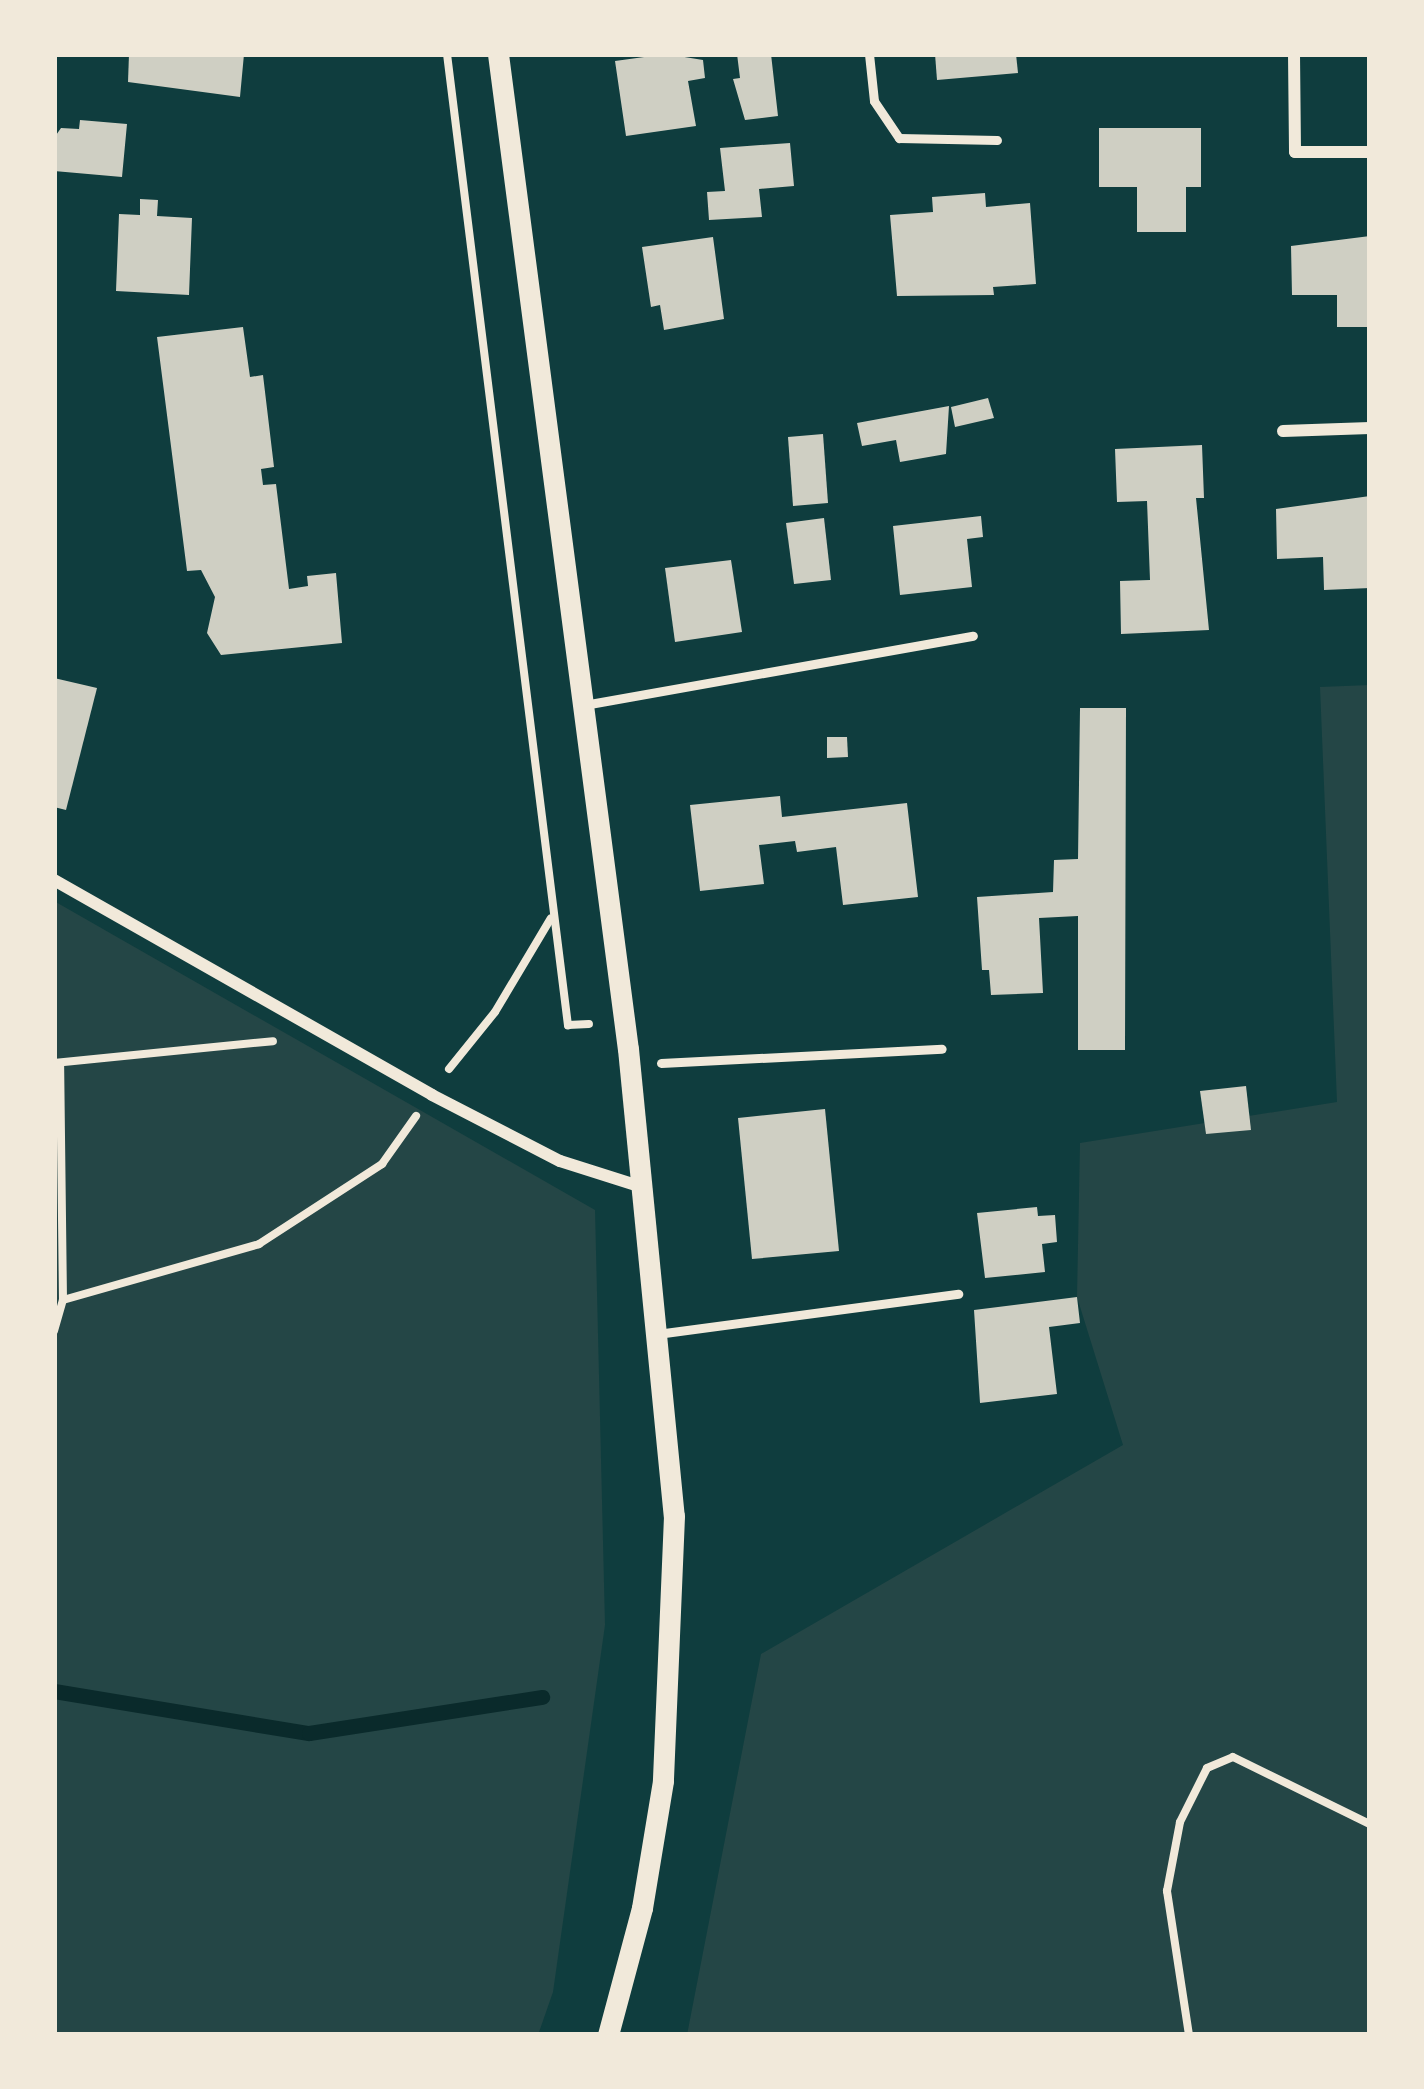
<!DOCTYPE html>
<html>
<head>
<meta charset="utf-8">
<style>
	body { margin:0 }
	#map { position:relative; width:1424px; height:2089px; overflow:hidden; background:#0f3d3e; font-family:"Fira Sans",sans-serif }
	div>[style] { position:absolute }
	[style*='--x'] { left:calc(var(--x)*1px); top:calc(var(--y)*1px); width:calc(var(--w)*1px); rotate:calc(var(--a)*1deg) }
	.green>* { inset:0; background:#244646 }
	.stream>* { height:15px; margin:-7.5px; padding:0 7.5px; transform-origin:7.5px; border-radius:7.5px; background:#0a2a2b }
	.building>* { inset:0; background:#cfcfc3 }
	.path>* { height:8px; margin:-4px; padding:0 4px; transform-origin:4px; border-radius:4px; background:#f1e9da }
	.service>* { height:9px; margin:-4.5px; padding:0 4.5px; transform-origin:4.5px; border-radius:4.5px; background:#f1e9da }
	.minor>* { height:12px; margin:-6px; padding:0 6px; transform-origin:6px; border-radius:6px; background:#f1e9da }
	.tertiary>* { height:21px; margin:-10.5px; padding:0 10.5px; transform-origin:10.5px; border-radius:10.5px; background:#f1e9da }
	span { translate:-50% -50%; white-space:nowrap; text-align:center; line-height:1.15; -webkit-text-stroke:12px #f1e9da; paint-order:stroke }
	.frame { position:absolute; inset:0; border:57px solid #f1e9da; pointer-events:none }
</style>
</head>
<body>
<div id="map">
	<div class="green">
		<i style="clip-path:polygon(1370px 685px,1370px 2035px,687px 2035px,761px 1654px,1123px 1445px,1077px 1297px,1080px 1143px,1337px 1102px,1320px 687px)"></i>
		<i style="clip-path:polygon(54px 901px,595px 1210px,605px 1625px,553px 1992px,538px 2035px,54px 2035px)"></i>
	</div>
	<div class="stream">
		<i style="--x:54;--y:1691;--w:258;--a:9.4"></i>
		<i style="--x:309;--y:1733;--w:236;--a:-8.8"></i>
	</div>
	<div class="building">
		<i style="clip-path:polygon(129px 54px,244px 54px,240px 97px,128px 82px)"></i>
		<i style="clip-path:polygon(666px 54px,703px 60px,705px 78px,688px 81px,696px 126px,626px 136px,615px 61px)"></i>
		<i style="clip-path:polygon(737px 54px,771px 54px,778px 116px,745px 120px,733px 79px,740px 78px)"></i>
		<i style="clip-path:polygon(935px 54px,1016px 54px,1018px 73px,937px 80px)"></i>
		<i style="clip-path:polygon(80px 120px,127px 124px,122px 177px,54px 171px,54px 138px,61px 128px,79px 129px)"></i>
		<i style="clip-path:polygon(1099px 128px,1201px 128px,1201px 187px,1186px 187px,1186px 232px,1137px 232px,1137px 187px,1099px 187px)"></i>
		<i style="clip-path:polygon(790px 143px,794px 186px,759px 189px,762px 217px,709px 220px,707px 192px,725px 191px,720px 148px)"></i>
		<i style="clip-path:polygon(985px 193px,986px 207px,1030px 203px,1036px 284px,993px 287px,994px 295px,897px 296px,890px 215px,933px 212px,932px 197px)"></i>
		<i style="clip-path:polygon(140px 199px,158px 200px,157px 216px,192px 218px,189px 295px,116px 291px,119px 214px,140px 215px)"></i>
		<i style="clip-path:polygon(1370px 236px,1370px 327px,1337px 327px,1337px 295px,1292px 295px,1291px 246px)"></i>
		<i style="clip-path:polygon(713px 237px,724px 319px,664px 330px,660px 305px,651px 307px,642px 247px)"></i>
		<i style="clip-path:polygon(243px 327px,250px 377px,263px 375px,274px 467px,261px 469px,263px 485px,276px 484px,289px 589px,308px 586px,307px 576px,336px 573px,342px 643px,221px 655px,207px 633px,215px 597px,201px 570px,187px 571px,157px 337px)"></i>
		<i style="clip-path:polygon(988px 398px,994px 418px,955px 427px,951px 407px)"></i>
		<i style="clip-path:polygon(949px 406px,946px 454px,900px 462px,896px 440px,862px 446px,857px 423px)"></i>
		<i style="clip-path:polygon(823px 434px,828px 503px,793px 506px,788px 437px)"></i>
		<i style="clip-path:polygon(1202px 445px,1204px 498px,1196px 498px,1209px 630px,1121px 634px,1120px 581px,1150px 580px,1147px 501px,1117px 502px,1115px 449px)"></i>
		<i style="clip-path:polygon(1370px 496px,1370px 588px,1324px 590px,1323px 557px,1277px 559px,1276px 509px)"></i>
		<i style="clip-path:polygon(981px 516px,983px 537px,967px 539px,972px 587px,900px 595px,893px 526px)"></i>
		<i style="clip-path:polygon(824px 518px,831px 580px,794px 584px,786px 523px)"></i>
		<i style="clip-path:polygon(731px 560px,742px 632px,675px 642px,665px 568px)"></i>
		<i style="clip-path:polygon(54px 678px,97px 688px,66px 810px,54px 807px)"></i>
		<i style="clip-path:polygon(1080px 708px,1126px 708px,1125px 1050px,1078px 1050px,1078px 916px,1039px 918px,1043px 993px,991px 995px,989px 970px,982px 970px,977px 897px,1053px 892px,1054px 860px,1078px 859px)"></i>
		<i style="clip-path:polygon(827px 737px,847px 737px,848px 757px,827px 758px)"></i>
		<i style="clip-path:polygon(780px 796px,782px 817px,907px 803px,918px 897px,843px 905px,836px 847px,797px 852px,795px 841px,759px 845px,764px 884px,700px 891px,690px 805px)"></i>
		<i style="clip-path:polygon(1246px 1086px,1251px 1130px,1206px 1134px,1200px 1091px)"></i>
		<i style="clip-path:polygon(825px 1109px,839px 1251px,752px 1259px,738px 1118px)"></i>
		<i style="clip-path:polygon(1037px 1207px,1038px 1216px,1055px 1215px,1057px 1242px,1042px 1244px,1045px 1272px,985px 1278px,977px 1213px)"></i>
		<i style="clip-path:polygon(1077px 1297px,1080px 1323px,1049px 1327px,1057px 1394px,980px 1403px,974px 1310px)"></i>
	</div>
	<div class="path">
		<i style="--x:447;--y:54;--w:979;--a:82.9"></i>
		<i style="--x:568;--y:1025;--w:21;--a:-3"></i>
		<i style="--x:54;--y:1063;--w:220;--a:-5.7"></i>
		<i style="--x:449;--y:1069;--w:73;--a:-51.1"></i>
		<i style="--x:495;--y:1012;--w:109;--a:-59.2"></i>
		<i style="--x:63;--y:1300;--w:204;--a:-15.9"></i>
		<i style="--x:259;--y:1244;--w:147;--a:-33"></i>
		<i style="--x:382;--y:1164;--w:59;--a:-54.7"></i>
		<i style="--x:54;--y:1331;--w:32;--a:-74"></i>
		<i style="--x:63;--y:1300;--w:237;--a:-90.7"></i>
		<i style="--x:1189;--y:2035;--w:146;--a:-98.7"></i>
		<i style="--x:1167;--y:1891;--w:70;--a:-79.3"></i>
		<i style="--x:1180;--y:1822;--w:60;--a:-63.4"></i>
		<i style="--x:1207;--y:1768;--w:28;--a:-23"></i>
		<i style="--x:1233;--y:1757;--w:153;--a:26.1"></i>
	</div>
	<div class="service">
		<i style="--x:869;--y:54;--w:47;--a:83.9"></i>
		<i style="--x:874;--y:101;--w:45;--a:56"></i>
		<i style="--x:899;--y:138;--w:98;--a:1.2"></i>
		<i style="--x:584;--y:705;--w:395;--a:-10.1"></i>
		<i style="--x:661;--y:1063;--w:281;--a:-2.9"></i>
		<i style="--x:657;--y:1334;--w:304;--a:-7.6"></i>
	</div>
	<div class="minor">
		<i style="--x:1294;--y:54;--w:98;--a:89.4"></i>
		<i style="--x:1295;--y:152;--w:75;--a:0"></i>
		<i style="--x:1283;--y:431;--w:87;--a:-2"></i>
		<i style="--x:54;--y:880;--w:435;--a:29.6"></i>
		<i style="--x:432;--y:1095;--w:144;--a:27.3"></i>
		<i style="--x:560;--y:1161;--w:86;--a:17.6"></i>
	</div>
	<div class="tertiary">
		<i style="--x:498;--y:54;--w:1003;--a:82.56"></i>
		<i style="--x:628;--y:1049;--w:469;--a:84.4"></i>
		<i style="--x:674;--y:1516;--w:265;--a:92.4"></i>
		<i style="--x:663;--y:1781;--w:129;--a:99.4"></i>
		<i style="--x:642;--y:1908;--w:131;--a:105"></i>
	</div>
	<div class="frame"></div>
</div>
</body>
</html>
